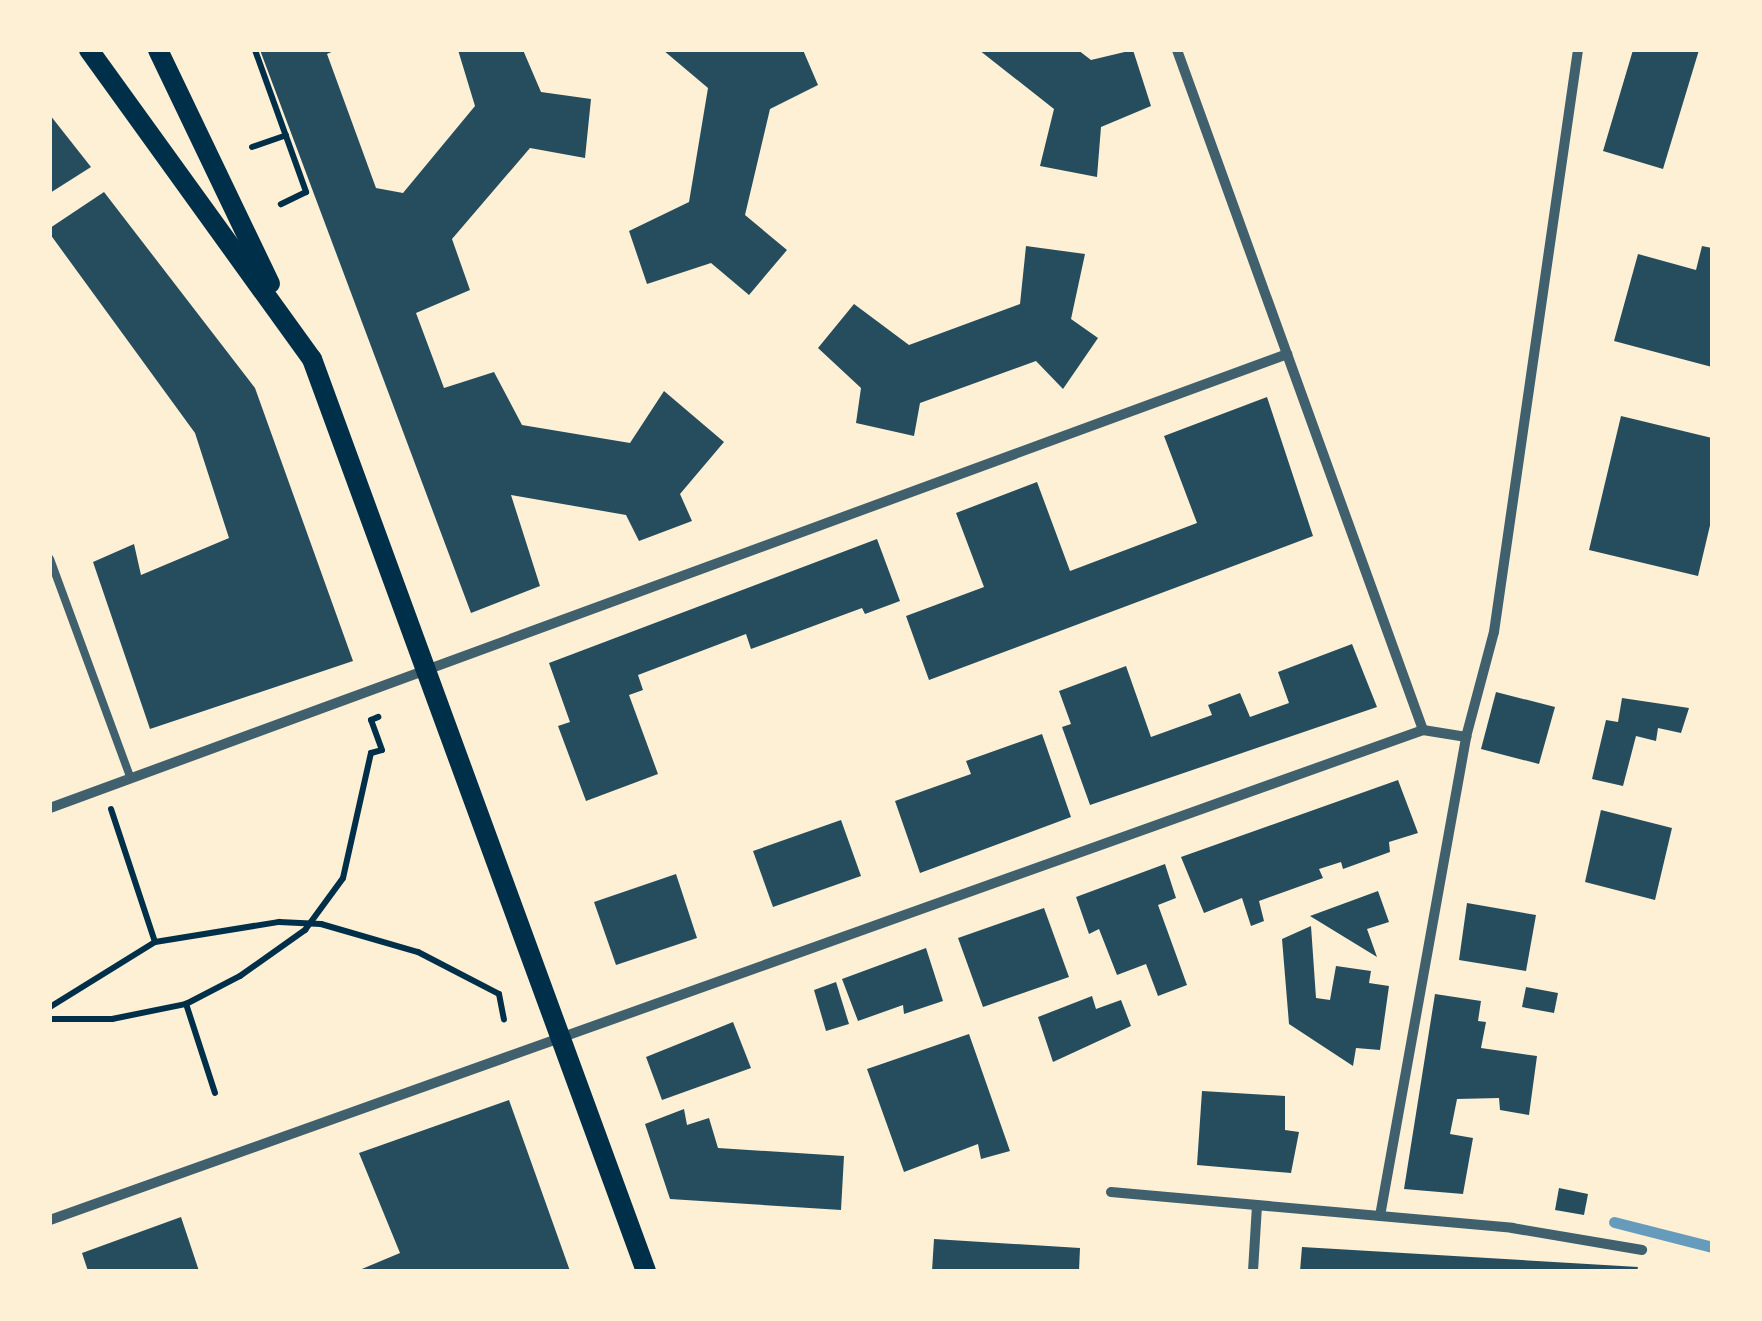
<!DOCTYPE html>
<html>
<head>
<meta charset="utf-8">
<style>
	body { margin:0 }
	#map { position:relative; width:1762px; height:1321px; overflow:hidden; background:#fdf0d5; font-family:"Source Sans 3",sans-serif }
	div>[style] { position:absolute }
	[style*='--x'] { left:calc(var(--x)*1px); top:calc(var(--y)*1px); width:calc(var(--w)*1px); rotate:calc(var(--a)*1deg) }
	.stream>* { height:11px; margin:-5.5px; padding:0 5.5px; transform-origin:5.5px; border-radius:5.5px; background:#669bbc }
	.building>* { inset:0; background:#264d5e }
	.path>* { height:6px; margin:-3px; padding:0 3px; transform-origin:3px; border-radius:3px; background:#003049 }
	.service>* { height:8px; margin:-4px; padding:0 4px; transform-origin:4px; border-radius:4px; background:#3f606c }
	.minor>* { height:10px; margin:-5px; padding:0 5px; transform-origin:5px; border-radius:5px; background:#3f606c }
	.secondary>* { height:20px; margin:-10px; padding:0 10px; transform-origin:10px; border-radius:10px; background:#003049 }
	span { translate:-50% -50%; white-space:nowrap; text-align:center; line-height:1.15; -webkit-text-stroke:8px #fdf0d5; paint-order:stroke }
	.frame { position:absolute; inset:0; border:52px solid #fdf0d5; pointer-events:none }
</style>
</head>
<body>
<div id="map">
	<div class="stream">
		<i style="--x:1614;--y:1222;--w:101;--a:14.3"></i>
	</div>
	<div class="building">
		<i style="clip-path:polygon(260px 50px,336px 50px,327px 54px,376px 188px,403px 193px,475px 106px,458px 50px,523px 50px,541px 92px,591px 99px,585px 158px,530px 148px,452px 239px,470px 290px,416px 313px,444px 388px,494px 372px,522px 425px,630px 443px,664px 391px,724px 442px,680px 494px,692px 521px,639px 541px,626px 515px,511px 495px,540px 586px,471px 613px)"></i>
		<i style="clip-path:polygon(663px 50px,803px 50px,818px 85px,770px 109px,745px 215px,787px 250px,749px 295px,711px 263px,647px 284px,629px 231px,689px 202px,708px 88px)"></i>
		<i style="clip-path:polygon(979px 50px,1078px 50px,1091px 60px,1133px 50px,1151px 106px,1101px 127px,1097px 177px,1040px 166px,1054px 109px)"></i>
		<i style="clip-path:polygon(1633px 50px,1699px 50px,1663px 169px,1603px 151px)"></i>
		<i style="clip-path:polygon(50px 115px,91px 167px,50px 193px)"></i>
		<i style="clip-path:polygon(104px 192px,255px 388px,353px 661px,150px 729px,93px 562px,134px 544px,141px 575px,229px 538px,195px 433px,50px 234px,50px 228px)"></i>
		<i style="clip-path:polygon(1026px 246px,1085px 254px,1071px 319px,1098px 338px,1063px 389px,1036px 361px,920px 403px,914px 436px,856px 423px,861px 388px,818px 348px,854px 304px,909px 345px,1020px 304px)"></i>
		<i style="clip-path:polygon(1702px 246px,1712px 248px,1712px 367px,1614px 341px,1638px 254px,1696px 270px)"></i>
		<i style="clip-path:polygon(1267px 397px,1313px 536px,929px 680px,906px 616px,984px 587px,956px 513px,1037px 482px,1070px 571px,1197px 523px,1164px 436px)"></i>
		<i style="clip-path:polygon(1621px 416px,1712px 438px,1712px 517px,1698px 576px,1589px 550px)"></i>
		<i style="clip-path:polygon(877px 539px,900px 601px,865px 614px,862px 608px,751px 649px,746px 634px,638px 675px,643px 690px,629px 695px,658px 774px,586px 801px,558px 726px,570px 722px,549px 663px)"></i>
		<i style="clip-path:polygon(1352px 644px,1377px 707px,1090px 805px,1062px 727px,1071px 724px,1059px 691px,1126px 666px,1151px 737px,1212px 715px,1208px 705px,1240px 693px,1250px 717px,1289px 703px,1278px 672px)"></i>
		<i style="clip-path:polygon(1496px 692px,1555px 707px,1539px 764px,1481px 749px)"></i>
		<i style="clip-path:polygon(1622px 698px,1689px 708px,1681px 733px,1658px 728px,1656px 741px,1636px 736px,1623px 786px,1592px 779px,1606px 720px,1618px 722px)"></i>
		<i style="clip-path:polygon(1042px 734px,1071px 817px,920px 873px,895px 801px,971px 774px,966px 761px)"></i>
		<i style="clip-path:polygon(1398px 780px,1418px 833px,1389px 842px,1390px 852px,1343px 869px,1341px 862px,1319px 869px,1323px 878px,1259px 901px,1264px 921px,1251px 926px,1242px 898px,1204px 913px,1181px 857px)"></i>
		<i style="clip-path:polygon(1601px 810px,1672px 828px,1655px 900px,1585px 882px)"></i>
		<i style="clip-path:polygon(841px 820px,861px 876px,773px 907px,753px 851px)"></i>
		<i style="clip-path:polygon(1165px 864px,1176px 898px,1158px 905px,1187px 985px,1158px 996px,1146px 964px,1117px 975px,1099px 929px,1089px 934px,1076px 897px)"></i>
		<i style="clip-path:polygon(676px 874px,697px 938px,616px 965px,594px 902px)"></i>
		<i style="clip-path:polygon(1378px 891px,1389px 922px,1367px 929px,1377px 957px,1310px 916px)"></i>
		<i style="clip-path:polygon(1467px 903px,1536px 915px,1526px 971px,1459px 960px)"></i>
		<i style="clip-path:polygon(1044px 908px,1069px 977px,983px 1007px,958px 938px)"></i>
		<i style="clip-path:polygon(1311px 926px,1316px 998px,1330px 1000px,1336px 966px,1371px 971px,1369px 983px,1389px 986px,1380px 1050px,1356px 1048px,1353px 1066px,1289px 1024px,1282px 939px)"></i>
		<i style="clip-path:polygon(926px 948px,943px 1001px,904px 1014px,903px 1005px,858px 1021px,842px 979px)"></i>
		<i style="clip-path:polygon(836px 982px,849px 1024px,826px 1031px,814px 990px)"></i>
		<i style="clip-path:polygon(1526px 987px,1558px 993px,1554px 1013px,1522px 1007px)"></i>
		<i style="clip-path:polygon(1435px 994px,1481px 1001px,1478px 1021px,1486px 1022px,1481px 1048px,1537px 1056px,1529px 1115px,1500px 1110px,1499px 1098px,1457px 1099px,1450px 1134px,1473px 1138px,1463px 1194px,1404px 1189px)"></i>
		<i style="clip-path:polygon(1092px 996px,1096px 1009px,1121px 1000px,1131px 1026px,1053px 1062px,1038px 1017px)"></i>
		<i style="clip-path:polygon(733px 1022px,751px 1068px,662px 1100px,646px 1057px)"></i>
		<i style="clip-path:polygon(969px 1034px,1010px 1151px,981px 1159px,978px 1144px,904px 1172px,867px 1069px)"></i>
		<i style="clip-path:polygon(1202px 1091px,1285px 1096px,1285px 1130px,1299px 1132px,1291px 1173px,1197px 1165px)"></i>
		<i style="clip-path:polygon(509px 1100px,570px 1271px,357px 1271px,400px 1253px,359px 1153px)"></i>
		<i style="clip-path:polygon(684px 1109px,687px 1125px,709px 1118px,718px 1148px,844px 1156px,841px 1210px,670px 1199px,645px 1124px)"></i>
		<i style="clip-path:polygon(1559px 1188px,1588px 1194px,1584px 1215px,1555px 1210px)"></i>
		<i style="clip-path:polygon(181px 1217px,199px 1271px,88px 1271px,82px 1253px)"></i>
		<i style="clip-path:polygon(934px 1239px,1080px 1248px,1079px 1271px,932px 1271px)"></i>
		<i style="clip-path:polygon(1302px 1247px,1638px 1267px,1637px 1271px,1300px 1271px)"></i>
	</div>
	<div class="path">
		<i style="--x:255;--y:50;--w:151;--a:70.2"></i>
		<i style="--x:306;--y:192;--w:28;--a:154"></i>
		<i style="--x:252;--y:147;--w:36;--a:-19"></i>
		<i style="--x:111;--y:809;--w:140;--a:71.7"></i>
		<i style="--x:50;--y:1007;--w:123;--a:-31.8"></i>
		<i style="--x:155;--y:942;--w:126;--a:-9.2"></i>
		<i style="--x:279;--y:922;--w:42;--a:2.7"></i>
		<i style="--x:321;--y:924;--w:101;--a:16.1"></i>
		<i style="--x:418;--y:952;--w:91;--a:27.4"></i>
		<i style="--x:499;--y:994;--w:26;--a:79"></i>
		<i style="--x:50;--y:1019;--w:62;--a:0"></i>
		<i style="--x:112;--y:1019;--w:76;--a:-11.5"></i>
		<i style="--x:215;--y:1093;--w:94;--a:-108"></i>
		<i style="--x:186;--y:1004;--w:61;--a:-27.4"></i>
		<i style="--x:240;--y:976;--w:80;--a:-35.3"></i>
		<i style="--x:305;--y:930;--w:64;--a:-53.8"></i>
		<i style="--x:343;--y:878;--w:128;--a:-77.4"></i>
		<i style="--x:371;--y:753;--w:11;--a:-15"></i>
		<i style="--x:382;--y:750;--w:32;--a:-110"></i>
		<i style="--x:371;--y:720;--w:8;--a:-23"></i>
	</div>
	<div class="service">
		<i style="--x:50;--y:559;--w:234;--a:69.8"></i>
	</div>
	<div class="minor">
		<i style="--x:1177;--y:50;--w:723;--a:70.11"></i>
		<i style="--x:50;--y:808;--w:1318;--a:-20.15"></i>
		<i style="--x:1111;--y:1192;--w:403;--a:5.1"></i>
		<i style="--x:1512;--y:1228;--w:132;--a:9.6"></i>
		<i style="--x:1380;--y:1216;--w:487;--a:-79.8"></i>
		<i style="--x:1466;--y:737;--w:109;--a:-75.1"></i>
		<i style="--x:1494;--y:632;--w:588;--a:-81.79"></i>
		<i style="--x:50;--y:1220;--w:1458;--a:-19.64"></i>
		<i style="--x:1423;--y:730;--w:44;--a:9.2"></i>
		<i style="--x:1253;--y:1271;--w:66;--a:-86.5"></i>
	</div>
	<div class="secondary">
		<i style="--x:89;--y:50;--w:381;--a:54.2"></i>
		<i style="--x:312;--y:359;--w:971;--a:69.89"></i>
		<i style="--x:158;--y:50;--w:259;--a:64.4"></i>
	</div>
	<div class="frame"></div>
</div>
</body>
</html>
